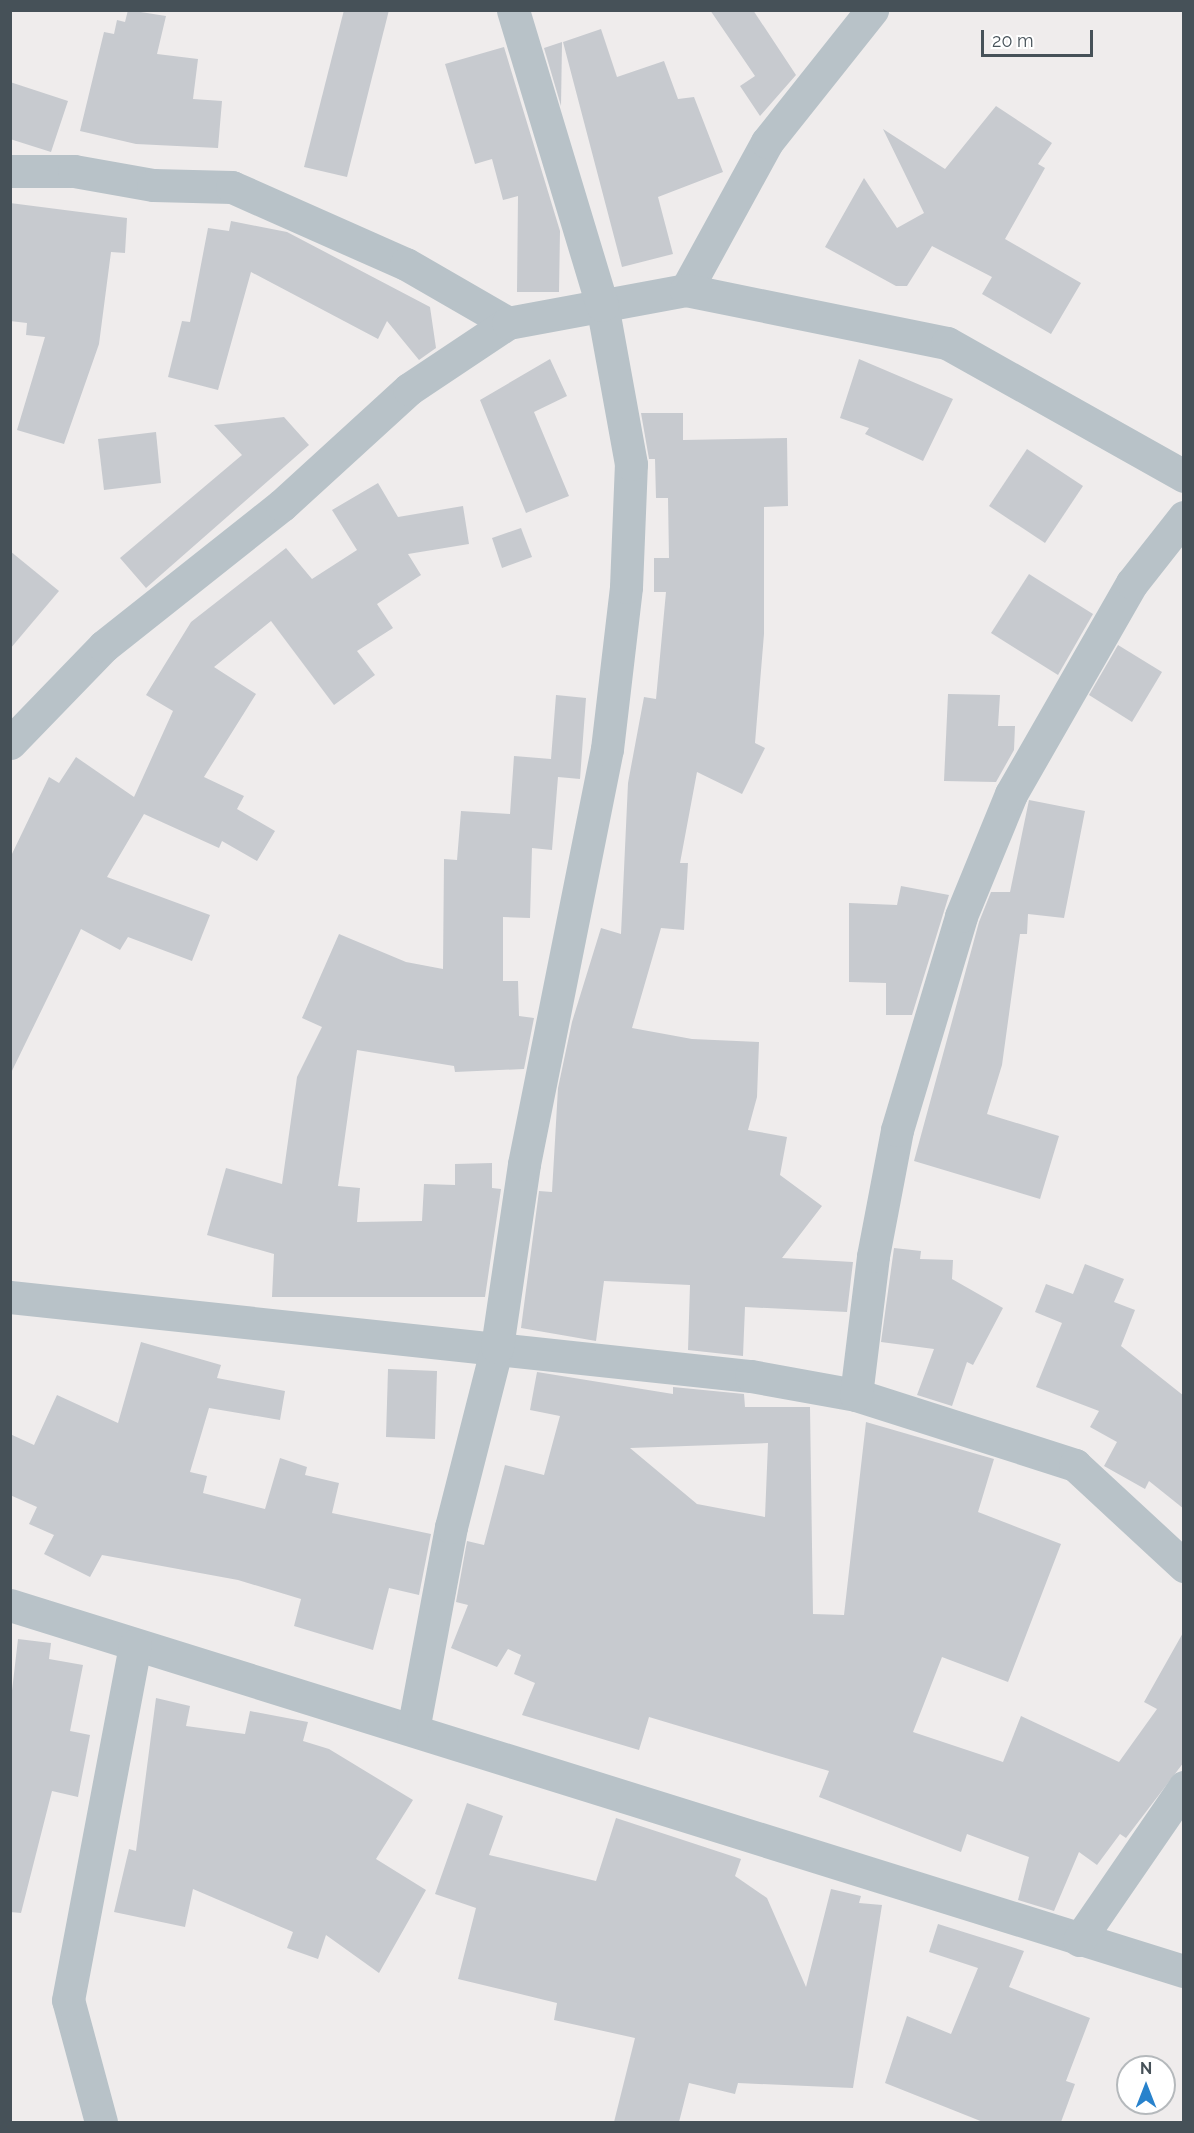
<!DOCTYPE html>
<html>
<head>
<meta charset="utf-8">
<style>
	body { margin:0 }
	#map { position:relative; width:1194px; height:2133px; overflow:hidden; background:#efecec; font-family:Raleway,sans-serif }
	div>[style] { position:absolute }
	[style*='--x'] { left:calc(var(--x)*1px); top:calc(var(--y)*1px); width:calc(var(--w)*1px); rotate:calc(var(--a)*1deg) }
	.building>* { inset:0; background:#c7cacf }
	.minor>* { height:33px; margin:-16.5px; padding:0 16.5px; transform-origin:16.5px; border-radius:16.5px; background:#b8c2c8 }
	span { translate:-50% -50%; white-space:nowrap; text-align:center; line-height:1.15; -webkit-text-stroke:4.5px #fff; paint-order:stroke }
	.frame { position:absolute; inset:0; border:12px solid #465158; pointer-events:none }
	.north { position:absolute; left:1116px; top:2055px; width:60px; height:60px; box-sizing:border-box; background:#fff; border:2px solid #b5b9bc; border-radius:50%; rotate:0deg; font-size:16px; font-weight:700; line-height:24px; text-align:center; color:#465158 }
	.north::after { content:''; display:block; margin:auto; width:21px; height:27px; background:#2882cc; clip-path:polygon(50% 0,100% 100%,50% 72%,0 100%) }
	.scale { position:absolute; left:981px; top:30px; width:112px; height:27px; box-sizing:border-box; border:3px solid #465158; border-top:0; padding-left:8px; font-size:18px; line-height:21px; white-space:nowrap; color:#465158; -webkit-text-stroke:4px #fff; paint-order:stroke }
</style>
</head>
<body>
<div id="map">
	<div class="building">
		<i style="clip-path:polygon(128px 10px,166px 16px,157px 54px,198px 59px,193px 99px,222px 101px,218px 148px,136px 144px,80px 131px,104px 32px,114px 34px,117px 20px,125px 22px)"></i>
		<i style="clip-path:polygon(344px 10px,389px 10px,347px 177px,304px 167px)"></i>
		<i style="clip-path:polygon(710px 10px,753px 10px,796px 75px,760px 116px,740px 86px,755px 76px)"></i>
		<i style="clip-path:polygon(601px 29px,617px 77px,664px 61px,678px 99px,694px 97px,723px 172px,658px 197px,673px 254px,622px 267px,563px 42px)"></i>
		<i style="clip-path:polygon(562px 42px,561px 106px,544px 48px)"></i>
		<i style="clip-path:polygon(504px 47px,560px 231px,559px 292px,517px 292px,518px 196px,503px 200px,492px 159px,475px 164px,445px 64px)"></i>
		<i style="clip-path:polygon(10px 82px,68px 101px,51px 152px,10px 139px)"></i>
		<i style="clip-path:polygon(996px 106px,1052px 143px,1038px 164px,1045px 168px,1005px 239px,1081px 283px,1051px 334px,982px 294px,992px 277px,932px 246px,907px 286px,896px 286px,825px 247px,864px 178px,897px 228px,924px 213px,883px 129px,945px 169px)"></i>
		<i style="clip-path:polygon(10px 203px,127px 218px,125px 253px,111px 252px,99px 344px,64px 444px,17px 430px,45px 337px,26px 335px,27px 323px,10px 321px)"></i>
		<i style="clip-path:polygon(231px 221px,287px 232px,430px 307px,436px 348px,419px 360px,387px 321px,378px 339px,251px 272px,218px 390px,168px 377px,182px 321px,190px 322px,208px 228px,229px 231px)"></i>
		<i style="clip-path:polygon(550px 359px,567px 396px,534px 412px,569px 496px,526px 513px,480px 400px)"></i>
		<i style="clip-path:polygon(859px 359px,953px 399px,923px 461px,865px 434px,869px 428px,840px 418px)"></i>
		<i style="clip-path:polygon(641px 413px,683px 413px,683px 440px,787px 438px,788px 506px,764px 507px,764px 634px,755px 743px,765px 748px,742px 794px,697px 772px,680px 863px,688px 863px,684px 930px,661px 928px,632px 1028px,692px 1039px,759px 1042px,757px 1097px,748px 1130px,787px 1137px,780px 1175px,822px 1206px,782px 1258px,853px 1262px,847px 1312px,745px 1307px,743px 1356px,688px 1350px,690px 1285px,604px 1281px,596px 1341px,521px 1328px,539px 1191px,552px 1192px,558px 1088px,572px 1022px,601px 928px,621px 934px,628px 783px,644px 697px,656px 699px,666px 592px,654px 592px,654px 558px,669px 558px,668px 498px,656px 498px,655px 459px,649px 459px)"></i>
		<i style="clip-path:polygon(284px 417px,309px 445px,146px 588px,120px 558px,242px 455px,214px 425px)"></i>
		<i style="clip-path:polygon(156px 432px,161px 483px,104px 490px,98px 439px)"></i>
		<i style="clip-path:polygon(1027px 449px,1083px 486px,1045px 543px,989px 506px)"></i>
		<i style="clip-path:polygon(378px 483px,398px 517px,463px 506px,469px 544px,408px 554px,421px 575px,377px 604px,393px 628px,357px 651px,375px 675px,334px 705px,271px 621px,214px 667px,256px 694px,204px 777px,244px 796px,237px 809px,275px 831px,257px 861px,222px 841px,219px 848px,144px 814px,107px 877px,210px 915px,192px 961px,128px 937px,120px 950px,81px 929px,10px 1075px,10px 858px,49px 777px,59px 783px,76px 757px,134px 797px,173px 711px,146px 695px,191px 622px,286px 548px,312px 579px,357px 550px,332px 510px)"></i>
		<i style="clip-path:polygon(521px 528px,532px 557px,502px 568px,492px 538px)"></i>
		<i style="clip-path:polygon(10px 551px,59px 591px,10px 649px)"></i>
		<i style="clip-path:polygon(1029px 574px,1093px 614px,1058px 675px,991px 633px)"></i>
		<i style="clip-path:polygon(1118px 645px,1162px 672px,1132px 722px,1089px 695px)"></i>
		<i style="clip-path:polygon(948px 694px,1000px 695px,998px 726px,1015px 726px,1014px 750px,996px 782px,944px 781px)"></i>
		<i style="clip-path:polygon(556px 695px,586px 698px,580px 779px,558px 777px,552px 850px,532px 848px,530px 918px,503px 917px,503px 981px,518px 981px,519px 1016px,534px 1018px,524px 1069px,455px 1072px,454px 1066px,357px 1050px,338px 1186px,360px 1188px,357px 1222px,422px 1221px,424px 1184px,455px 1185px,455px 1164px,492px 1163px,492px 1188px,501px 1189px,485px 1297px,272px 1297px,274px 1254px,207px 1235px,226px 1168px,282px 1184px,297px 1077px,322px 1027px,302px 1018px,339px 934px,406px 962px,443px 969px,444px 859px,457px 860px,461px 811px,510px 814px,514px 756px,551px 759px)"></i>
		<i style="clip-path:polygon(1029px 800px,1085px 811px,1064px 918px,1028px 914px,1027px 934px,1020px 934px,1002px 1065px,987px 1114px,1059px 1136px,1040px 1199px,914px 1161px,979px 922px,991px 892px,1010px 892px)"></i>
		<i style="clip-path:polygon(901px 886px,949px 895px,912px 1015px,886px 1015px,886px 983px,849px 982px,849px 903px,897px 905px)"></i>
		<i style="clip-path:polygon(894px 1248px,921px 1251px,920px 1259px,953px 1260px,952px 1279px,1003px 1308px,973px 1365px,967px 1362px,952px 1406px,917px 1395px,934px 1349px,881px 1342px)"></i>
		<i style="clip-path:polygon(1085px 1264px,1124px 1279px,1114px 1302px,1135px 1310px,1121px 1346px,1184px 1396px,1184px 1509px,1149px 1481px,1145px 1489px,1104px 1466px,1117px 1442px,1090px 1427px,1099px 1411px,1036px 1387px,1062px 1323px,1035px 1312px,1046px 1284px,1073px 1294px)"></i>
		<i style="clip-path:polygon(141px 1342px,221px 1365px,217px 1378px,285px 1391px,280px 1420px,209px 1408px,190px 1472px,207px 1476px,203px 1493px,265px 1509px,280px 1458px,307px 1467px,305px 1475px,339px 1483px,332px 1513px,431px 1534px,419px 1595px,389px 1588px,373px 1650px,294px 1626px,301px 1599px,238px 1580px,102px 1555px,90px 1577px,44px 1554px,54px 1535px,29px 1524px,37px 1507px,10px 1495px,10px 1434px,34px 1445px,57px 1395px,118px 1423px)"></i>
		<i style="clip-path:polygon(388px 1369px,437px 1371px,435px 1439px,386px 1437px)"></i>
		<i style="clip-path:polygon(evenodd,537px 1372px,673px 1394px,673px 1387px,744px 1394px,745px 1407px,810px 1407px,813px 1614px,844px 1615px,866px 1422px,994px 1459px,978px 1512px,1061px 1544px,1008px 1682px,942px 1657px,913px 1732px,1003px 1762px,1021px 1716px,1119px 1762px,1157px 1709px,1144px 1702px,1184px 1631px,1184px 1762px,1126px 1838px,1120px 1834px,1097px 1865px,1079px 1852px,1054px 1911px,1018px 1900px,1029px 1857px,967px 1834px,961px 1852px,819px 1797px,829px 1771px,649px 1717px,639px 1750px,522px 1715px,535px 1683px,514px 1674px,521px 1655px,508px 1649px,497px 1667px,451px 1648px,468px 1605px,456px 1602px,467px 1541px,484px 1545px,505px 1465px,544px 1475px,560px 1416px,530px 1410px,537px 1372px,768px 1443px,765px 1517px,697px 1504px,630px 1448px,768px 1443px)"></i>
		<i style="clip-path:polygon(18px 1639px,51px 1643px,49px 1659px,83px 1665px,70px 1731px,90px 1735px,78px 1797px,52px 1791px,21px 1913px,10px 1912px,10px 1708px)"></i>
		<i style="clip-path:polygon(156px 1698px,190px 1706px,186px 1726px,245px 1734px,250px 1711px,308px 1722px,303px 1741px,329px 1749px,413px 1800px,376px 1859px,426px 1890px,379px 1973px,326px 1935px,318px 1959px,287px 1948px,293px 1932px,193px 1889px,185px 1927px,114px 1912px,129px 1849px,136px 1851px)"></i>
		<i style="clip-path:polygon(467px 1803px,503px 1816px,489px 1855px,596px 1881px,616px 1818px,741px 1859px,735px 1876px,767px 1898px,806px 1987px,831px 1889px,861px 1896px,859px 1903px,882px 1905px,853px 2088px,738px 2083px,735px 2094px,689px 2083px,679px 2122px,614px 2122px,635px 2038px,554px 2020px,557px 2003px,458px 1979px,476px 1908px,435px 1894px)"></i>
		<i style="clip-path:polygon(938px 1924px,1024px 1951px,1009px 1987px,1090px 2018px,1066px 2081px,1075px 2084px,1061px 2122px,983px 2122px,885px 2083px,907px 2016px,951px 2034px,978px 1968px,929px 1952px)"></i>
	</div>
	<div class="minor">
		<i style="--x:10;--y:171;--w:64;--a:0"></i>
		<i style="--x:74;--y:171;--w:80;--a:10"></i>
		<i style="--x:153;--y:185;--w:79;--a:1.5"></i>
		<i style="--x:232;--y:187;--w:190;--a:23.9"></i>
		<i style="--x:406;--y:264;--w:118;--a:30"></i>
		<i style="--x:686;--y:290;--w:169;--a:-61.3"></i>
		<i style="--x:767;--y:142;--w:169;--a:-51.5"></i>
		<i style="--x:10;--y:743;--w:135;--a:-45.9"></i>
		<i style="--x:104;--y:646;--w:227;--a:-38.4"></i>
		<i style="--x:282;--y:505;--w:172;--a:-42.4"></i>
		<i style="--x:409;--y:389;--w:119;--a:-33.7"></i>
		<i style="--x:508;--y:323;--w:181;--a:-10.5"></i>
		<i style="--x:686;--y:290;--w:266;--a:11.5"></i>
		<i style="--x:947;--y:343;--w:272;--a:29.3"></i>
		<i style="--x:10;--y:1297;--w:745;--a:6.09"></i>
		<i style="--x:751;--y:1376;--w:107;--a:10.3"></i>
		<i style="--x:856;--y:1395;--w:230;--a:17.7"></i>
		<i style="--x:1075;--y:1465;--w:149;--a:42.8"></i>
		<i style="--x:856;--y:1395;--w:140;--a:-83"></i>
		<i style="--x:873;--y:1256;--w:128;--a:-79.2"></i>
		<i style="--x:897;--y:1130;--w:223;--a:-73.3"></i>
		<i style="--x:961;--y:916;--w:132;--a:-67.7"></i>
		<i style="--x:1011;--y:794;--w:243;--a:-60.2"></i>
		<i style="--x:1132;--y:583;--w:84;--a:-51.8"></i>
		<i style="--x:10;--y:1605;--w:1230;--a:17.32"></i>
		<i style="--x:413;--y:1730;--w:207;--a:-79.4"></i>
		<i style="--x:451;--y:1527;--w:186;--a:-75.7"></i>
		<i style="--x:497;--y:1347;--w:185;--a:-81.6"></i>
		<i style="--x:524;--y:1164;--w:423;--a:-78.7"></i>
		<i style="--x:607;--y:749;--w:163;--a:-83.3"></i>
		<i style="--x:626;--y:587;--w:123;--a:-87.7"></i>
		<i style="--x:631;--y:464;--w:162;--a:-100.3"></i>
		<i style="--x:602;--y:305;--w:308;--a:-106.8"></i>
		<i style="--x:1079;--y:1940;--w:186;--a:-55.5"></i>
		<i style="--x:101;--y:2122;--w:126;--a:-105.1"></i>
		<i style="--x:68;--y:2000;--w:361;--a:-79.3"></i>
	</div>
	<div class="frame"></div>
	<div class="north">N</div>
	<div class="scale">20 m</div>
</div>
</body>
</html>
